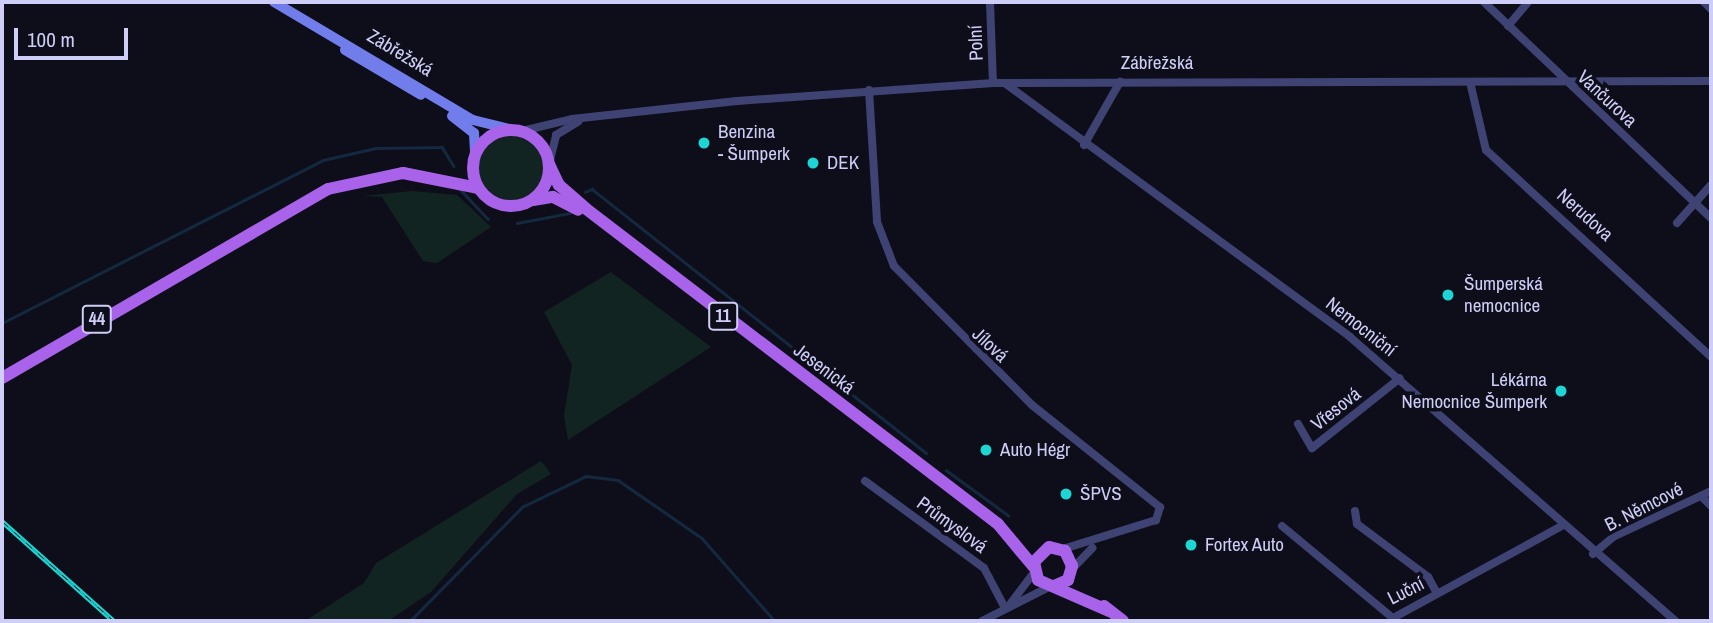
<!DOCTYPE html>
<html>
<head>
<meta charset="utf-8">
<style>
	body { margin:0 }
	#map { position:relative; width:1713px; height:623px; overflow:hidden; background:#0e0e1b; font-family:"Archivo Narrow",sans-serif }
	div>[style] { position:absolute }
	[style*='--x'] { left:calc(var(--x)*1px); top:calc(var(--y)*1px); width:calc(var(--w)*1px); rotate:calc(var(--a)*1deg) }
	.green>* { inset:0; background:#122421 }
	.round { border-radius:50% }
	.stream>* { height:2.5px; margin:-1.25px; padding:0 1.25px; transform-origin:1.25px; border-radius:1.25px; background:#14293f }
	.minor>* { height:8px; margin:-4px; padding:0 4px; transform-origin:4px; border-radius:4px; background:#3f4374 }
	.secondary>* { height:10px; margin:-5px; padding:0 5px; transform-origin:5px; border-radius:5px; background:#727dec }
	.primary>* { height:12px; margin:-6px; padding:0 6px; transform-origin:6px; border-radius:6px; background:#a863ea }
	.primary>.ring { margin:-6px; padding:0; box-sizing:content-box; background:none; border:12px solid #a863ea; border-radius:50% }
	.rail>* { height:5px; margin-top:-2.5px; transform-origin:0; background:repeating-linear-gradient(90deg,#0e0e1b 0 8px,#1dd6d3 0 16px); box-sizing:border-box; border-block:2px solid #1dd6d3 }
	.dots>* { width:19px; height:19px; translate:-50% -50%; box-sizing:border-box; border:4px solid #0e0e1b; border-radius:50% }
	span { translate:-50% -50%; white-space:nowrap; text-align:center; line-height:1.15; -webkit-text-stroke:7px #0e0e1b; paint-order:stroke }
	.shield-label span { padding:2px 5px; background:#0e0e1b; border:2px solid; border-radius:5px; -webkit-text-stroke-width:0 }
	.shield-label { font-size:18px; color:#cecef8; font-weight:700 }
	.street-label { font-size:19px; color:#cecef8 }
	.poi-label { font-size:19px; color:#cecef8 }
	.left { translate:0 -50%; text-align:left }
	.right { translate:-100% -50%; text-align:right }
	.frame { position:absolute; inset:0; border:4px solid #cecef8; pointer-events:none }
	.scale { position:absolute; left:14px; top:28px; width:114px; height:32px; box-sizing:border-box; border:4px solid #cecef8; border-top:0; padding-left:9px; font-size:21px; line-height:24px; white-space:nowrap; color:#cecef8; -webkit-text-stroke:5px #0e0e1b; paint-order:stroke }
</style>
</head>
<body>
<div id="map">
	<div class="green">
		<i class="round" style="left:479px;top:136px;width:64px;height:64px"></i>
		<i style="clip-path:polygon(412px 191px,457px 195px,491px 227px,437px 263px,423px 261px,382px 197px,363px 196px)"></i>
		<i style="clip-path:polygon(611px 272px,711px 347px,568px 440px,564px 416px,572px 365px,544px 312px)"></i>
		<i style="clip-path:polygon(541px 461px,551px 474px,517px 494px,431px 592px,388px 621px,305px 621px,364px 583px,376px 563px)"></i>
	</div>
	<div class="stream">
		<i style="--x:460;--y:189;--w:41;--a:47"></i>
		<i style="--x:585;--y:192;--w:8;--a:-23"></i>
		<i style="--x:592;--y:189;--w:426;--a:38.3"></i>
		<i style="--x:517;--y:223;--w:54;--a:-10.7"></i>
		<i style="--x:2;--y:323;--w:360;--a:-26.9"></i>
		<i style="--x:323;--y:160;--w:54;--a:-12.8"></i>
		<i style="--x:376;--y:148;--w:66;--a:-0.9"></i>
		<i style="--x:442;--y:147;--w:22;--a:58"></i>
		<i style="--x:946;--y:470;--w:77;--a:36"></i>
		<i style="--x:410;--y:621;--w:160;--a:-45.5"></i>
		<i style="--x:522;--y:507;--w:71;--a:-25.8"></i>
		<i style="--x:586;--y:476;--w:32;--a:7"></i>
		<i style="--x:618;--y:480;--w:102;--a:34.6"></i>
		<i style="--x:702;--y:538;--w:111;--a:48.7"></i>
	</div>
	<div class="minor">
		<i style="--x:990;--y:2;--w:81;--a:87.9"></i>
		<i style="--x:1484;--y:2;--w:313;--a:43.6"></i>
		<i style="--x:1704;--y:2;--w:10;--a:45"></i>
		<i style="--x:1508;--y:26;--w:31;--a:-50"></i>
		<i style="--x:1470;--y:82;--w:70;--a:76.8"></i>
		<i style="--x:1486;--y:150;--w:306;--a:42.6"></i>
		<i style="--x:1006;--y:84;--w:427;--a:36.3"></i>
		<i style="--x:1350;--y:337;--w:432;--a:41.1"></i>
		<i style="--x:869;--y:90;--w:132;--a:86.5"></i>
		<i style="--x:877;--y:222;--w:47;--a:68.9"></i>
		<i style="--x:894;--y:266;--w:196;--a:45.2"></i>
		<i style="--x:1032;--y:405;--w:164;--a:38.6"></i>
		<i style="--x:1160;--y:507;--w:14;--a:107"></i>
		<i style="--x:1156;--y:520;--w:97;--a:162.7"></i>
		<i style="--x:522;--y:131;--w:51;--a:-13.5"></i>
		<i style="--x:572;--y:119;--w:166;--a:-6.2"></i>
		<i style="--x:737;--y:101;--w:257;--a:-4"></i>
		<i style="--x:993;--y:83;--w:718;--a:-0.16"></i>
		<i style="--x:1084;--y:145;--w:73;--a:-60.3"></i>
		<i style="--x:549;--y:164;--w:30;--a:-76"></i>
		<i style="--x:556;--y:135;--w:26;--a:-31"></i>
		<i style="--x:1677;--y:223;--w:51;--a:-48.2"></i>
		<i style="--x:1298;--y:424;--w:28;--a:60"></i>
		<i style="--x:1312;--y:448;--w:112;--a:-38.5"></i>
		<i style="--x:865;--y:481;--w:147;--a:36.2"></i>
		<i style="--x:984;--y:568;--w:45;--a:62.3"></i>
		<i style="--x:1701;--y:496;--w:14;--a:45"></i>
		<i style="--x:1355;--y:511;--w:13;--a:81"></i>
		<i style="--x:1357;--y:524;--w:89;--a:36.7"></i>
		<i style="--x:1428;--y:577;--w:18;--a:61"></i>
		<i style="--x:1282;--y:526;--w:144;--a:39.7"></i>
		<i style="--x:1393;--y:618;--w:192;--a:-28.6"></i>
		<i style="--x:1593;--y:554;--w:26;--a:-40"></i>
		<i style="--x:1613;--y:537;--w:108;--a:-25.1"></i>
		<i style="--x:1073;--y:568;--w:28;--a:-46"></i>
		<i style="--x:1011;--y:603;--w:38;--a:-53"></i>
		<i style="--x:982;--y:621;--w:77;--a:-26.9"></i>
	</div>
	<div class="secondary">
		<i style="--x:274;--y:2;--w:231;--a:30.7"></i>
		<i style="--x:473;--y:120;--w:37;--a:14"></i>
		<i style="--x:345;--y:50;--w:88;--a:30.6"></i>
		<i style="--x:452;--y:116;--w:28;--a:38"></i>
		<i style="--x:474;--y:133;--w:20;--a:87"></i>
	</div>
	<div class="primary">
		<i class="ring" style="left:473px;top:130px;width:64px;height:64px"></i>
		<i style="--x:549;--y:164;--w:23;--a:65"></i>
		<i style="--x:559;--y:185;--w:35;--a:41"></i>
		<i style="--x:585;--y:208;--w:520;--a:37.42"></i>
		<i style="--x:998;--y:524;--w:55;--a:50.2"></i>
		<i style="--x:533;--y:200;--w:20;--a:-9"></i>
		<i style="--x:553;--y:197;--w:28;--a:27"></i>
		<i style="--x:2;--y:378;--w:377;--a:-30.1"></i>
		<i style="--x:328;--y:189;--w:77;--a:-12"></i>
		<i style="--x:403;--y:173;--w:76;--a:11.3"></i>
		<i style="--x:1054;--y:586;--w:15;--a:-23"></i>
		<i style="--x:1068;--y:580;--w:15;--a:-74"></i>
		<i style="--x:1072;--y:566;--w:17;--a:-115"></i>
		<i style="--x:1065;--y:551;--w:16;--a:-166"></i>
		<i style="--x:1049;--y:547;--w:21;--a:135"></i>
		<i style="--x:1034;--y:562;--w:18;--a:77"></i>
		<i style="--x:1038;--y:580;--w:77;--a:23.6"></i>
		<i style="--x:1104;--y:606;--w:24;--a:38"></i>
	</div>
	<div class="rail">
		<i style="--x:2;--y:521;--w:150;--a:41.8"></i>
	</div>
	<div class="dots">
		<i style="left:704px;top:143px;background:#1dd6d3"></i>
		<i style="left:813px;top:163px;background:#1dd6d3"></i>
		<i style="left:1448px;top:295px;background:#1dd6d3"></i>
		<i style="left:1561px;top:391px;background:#1dd6d3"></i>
		<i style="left:986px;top:450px;background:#1dd6d3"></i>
		<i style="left:1066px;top:494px;background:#1dd6d3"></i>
		<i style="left:1191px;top:545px;background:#1dd6d3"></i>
	</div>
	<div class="shield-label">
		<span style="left:723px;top:316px">11</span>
		<span style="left:97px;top:319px">44</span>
	</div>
	<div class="street-label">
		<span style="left:976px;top:43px;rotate:-92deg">Polní</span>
		<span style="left:400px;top:53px;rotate:31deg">Zábřežská</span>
		<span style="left:1157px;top:63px">Zábřežská</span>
		<span style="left:1607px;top:99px;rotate:43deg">Vančurova</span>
		<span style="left:1585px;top:215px;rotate:42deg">Nerudova</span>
		<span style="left:1361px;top:327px;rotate:38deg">Nemocniční</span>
		<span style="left:990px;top:345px;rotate:43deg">Jílová</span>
		<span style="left:824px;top:369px;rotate:37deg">Jesenická</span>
		<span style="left:1336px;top:409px;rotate:-38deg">Vřesová</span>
		<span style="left:1644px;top:507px;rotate:-27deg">B. Němcové</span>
		<span style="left:952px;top:525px;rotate:36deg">Průmyslová</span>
		<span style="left:1406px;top:591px;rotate:-27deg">Luční</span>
	</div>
	<div class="poi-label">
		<span class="left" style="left:718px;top:143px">Benzina<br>- Šumperk</span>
		<span class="left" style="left:827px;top:163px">DEK</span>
		<span class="left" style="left:1464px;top:295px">Šumperská<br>nemocnice</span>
		<span class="right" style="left:1547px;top:391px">Lékárna<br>Nemocnice Šumperk</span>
		<span class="left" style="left:1000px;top:450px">Auto Hégr</span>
		<span class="left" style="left:1080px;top:494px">ŠPVS</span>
		<span class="left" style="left:1205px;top:545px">Fortex Auto</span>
	</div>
	<div class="frame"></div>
	<div class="scale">100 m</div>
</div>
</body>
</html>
